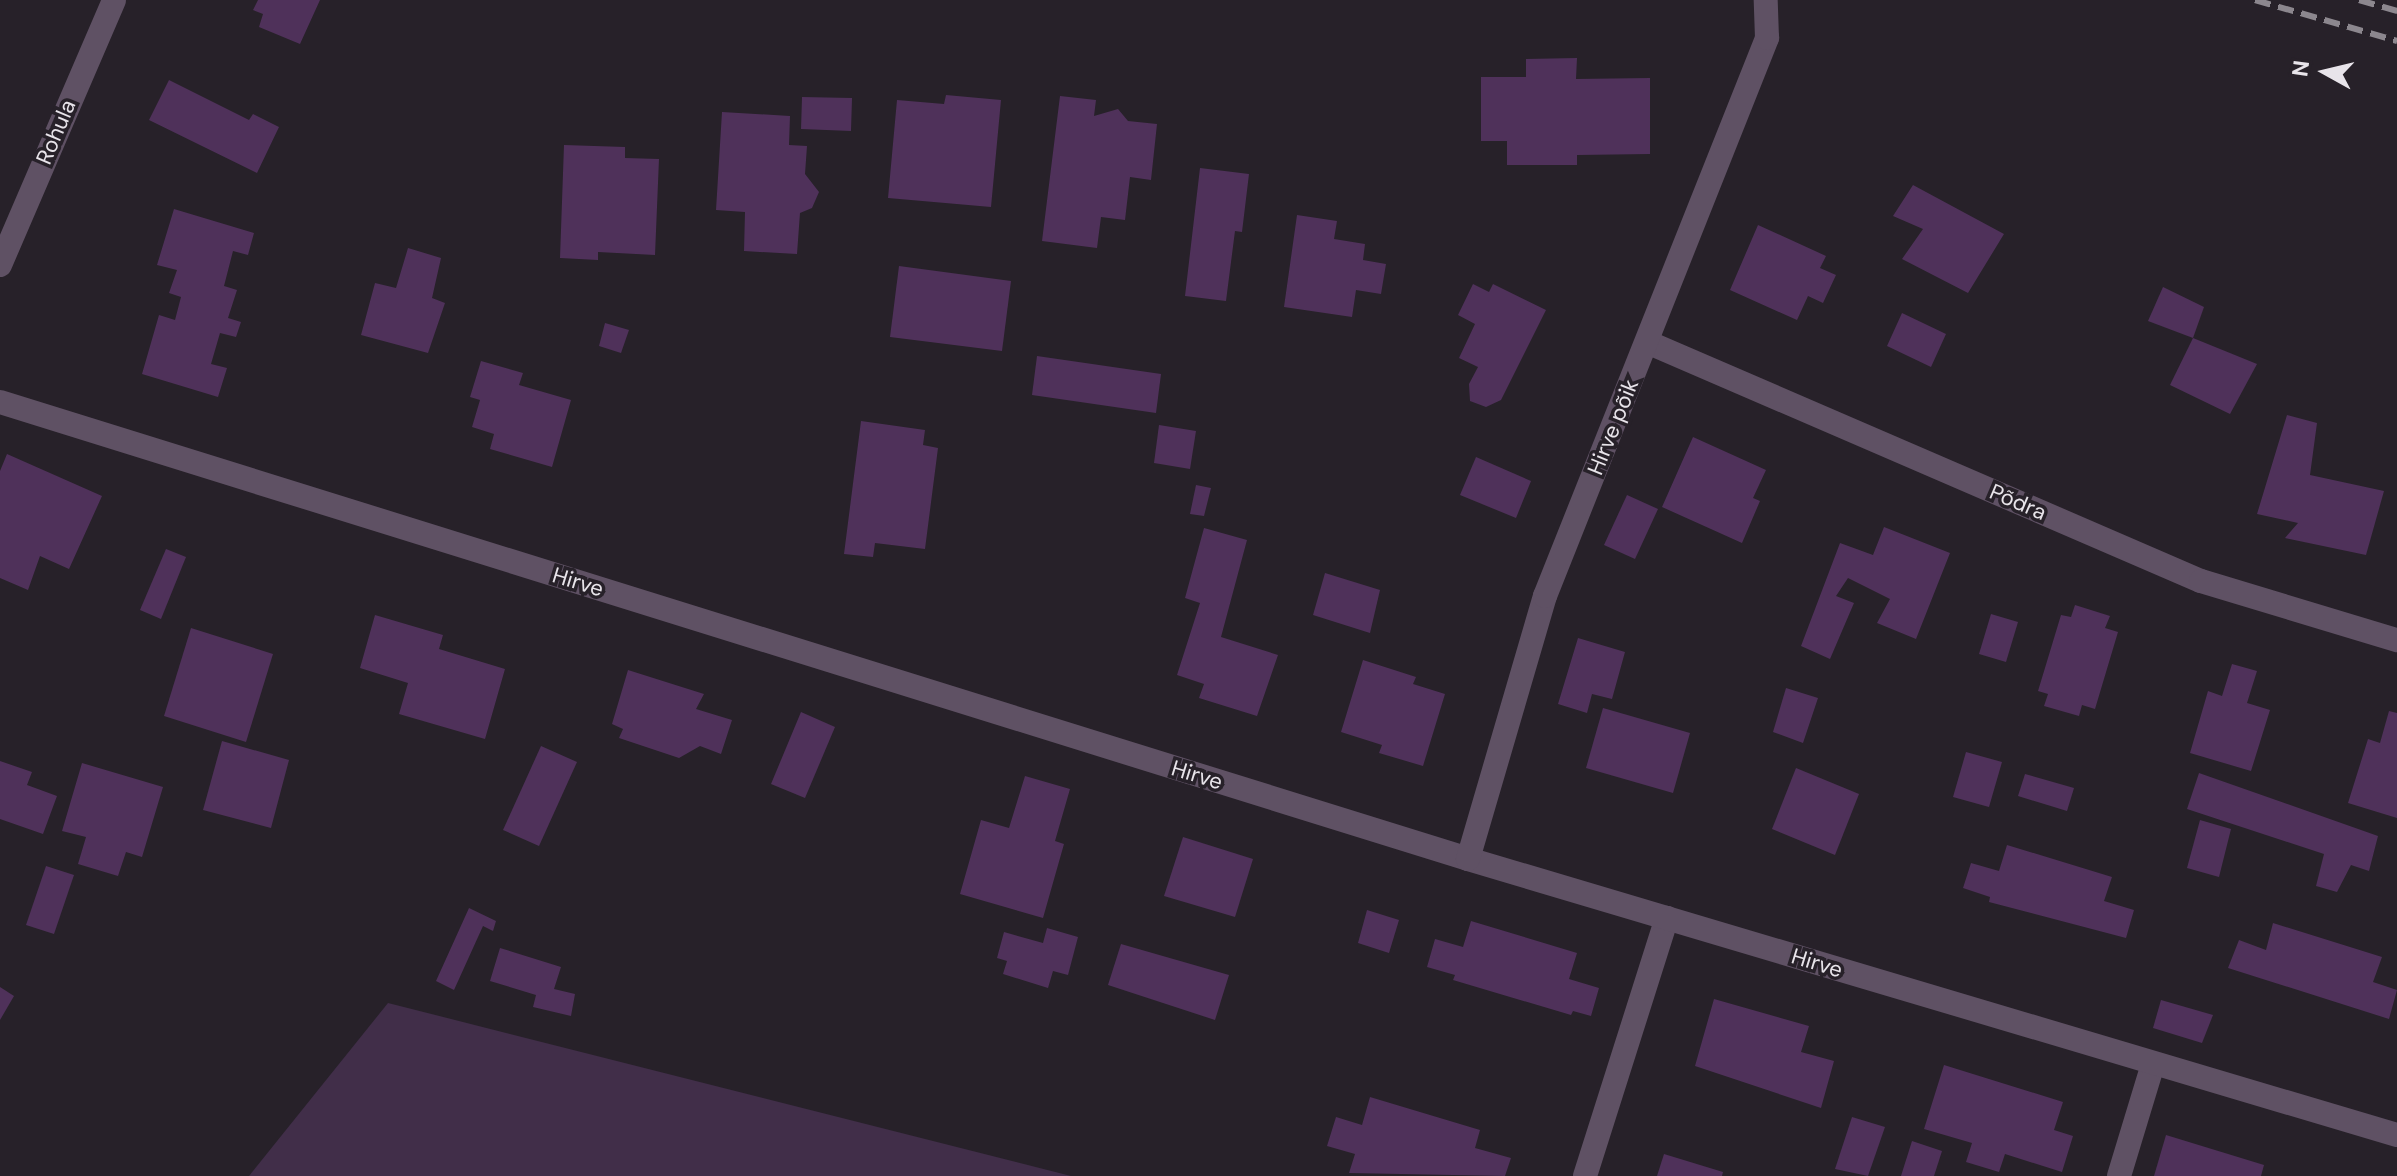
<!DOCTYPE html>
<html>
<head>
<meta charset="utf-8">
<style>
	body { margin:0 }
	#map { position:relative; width:2397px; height:1176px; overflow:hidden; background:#272129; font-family:"DM Sans",sans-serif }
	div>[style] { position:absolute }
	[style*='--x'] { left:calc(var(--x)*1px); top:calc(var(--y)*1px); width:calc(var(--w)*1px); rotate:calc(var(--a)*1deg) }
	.green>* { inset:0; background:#412e49 }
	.building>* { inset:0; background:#4f315a }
	.lane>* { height:24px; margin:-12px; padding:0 12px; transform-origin:12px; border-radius:12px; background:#5f5164 }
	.street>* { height:24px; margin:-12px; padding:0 12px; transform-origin:12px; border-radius:12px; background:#5f5164 }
	.rail>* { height:6px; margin-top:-3px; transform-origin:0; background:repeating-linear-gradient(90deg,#8c878e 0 16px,transparent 0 24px) }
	span { translate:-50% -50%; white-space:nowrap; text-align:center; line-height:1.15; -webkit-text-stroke:7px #272129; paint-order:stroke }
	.street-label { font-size:22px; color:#e8e4ea }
	.north { position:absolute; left:2285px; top:32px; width:80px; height:80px; -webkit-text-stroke:6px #272129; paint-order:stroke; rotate:278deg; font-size:22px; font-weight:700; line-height:32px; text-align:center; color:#e8e4ea }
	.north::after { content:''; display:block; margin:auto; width:28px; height:36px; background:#e8e4ea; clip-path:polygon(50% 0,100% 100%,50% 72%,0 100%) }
</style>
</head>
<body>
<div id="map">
	<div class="green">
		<i style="clip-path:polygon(388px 1003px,1071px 1176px,249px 1176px)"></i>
	</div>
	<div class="building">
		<i style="clip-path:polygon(258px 0,320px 0,300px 44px,259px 27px,263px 14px,253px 10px)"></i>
		<i style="clip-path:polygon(1577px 58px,1576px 79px,1650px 78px,1650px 154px,1577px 155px,1577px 165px,1507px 165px,1507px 141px,1481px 141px,1481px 77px,1526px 77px,1526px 59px)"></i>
		<i style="clip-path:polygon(169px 80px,249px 120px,253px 114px,279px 127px,257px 173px,149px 120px)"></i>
		<i style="clip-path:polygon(946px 95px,1001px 100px,991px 207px,888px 198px,897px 100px,944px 104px)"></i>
		<i style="clip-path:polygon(1060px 96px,1096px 100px,1094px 116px,1118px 109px,1128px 121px,1157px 124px,1151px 180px,1130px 177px,1125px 220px,1101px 217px,1097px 248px,1042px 241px)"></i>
		<i style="clip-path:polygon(802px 97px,852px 98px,851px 131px,801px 129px)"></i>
		<i style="clip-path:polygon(722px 112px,790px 116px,789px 145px,807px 146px,805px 174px,819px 192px,812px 208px,800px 213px,797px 254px,744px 251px,745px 212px,716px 210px)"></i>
		<i style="clip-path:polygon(564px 145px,625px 147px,625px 158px,659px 159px,655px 255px,598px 252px,598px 260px,560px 258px)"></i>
		<i style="clip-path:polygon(1200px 168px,1249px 174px,1242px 232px,1235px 231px,1226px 301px,1185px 296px)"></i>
		<i style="clip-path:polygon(1913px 185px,2004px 234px,1968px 293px,1902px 259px,1923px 229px,1893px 216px)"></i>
		<i style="clip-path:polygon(174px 209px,254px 233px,248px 255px,233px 251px,224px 286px,237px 290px,228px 318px,241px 322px,236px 337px,220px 333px,211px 364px,227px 368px,218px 397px,142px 374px,159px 315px,175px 320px,181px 297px,169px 293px,177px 270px,157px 265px)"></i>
		<i style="clip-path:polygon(1297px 215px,1337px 221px,1334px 239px,1365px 244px,1363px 260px,1386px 264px,1381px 294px,1356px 290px,1352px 317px,1284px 307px)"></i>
		<i style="clip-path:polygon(1758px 225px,1826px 256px,1820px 268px,1836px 275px,1823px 303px,1808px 296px,1797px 320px,1730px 290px)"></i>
		<i style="clip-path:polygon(408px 248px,441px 258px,432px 298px,445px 303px,428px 353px,361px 335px,375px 283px,396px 288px)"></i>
		<i style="clip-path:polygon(899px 266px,1011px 281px,1002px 351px,890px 337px)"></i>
		<i style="clip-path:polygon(1473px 284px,1489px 292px,1493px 284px,1546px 310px,1501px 400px,1486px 407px,1470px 401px,1469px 384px,1478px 367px,1459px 358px,1475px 324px,1458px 315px)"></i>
		<i style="clip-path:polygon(2163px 287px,2204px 307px,2193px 338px,2148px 321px)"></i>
		<i style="clip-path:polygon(1902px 313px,1946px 334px,1931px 367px,1887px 346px)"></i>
		<i style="clip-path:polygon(605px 323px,629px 330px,621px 353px,599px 346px)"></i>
		<i style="clip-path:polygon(2193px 338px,2257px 364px,2230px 414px,2170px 385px)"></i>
		<i style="clip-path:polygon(1037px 356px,1161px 374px,1156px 413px,1032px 395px)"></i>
		<i style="clip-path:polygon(481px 361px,523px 373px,519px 385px,571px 400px,552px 467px,490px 449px,494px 434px,472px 427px,480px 400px,470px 397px)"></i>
		<i style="clip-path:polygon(2287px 415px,2317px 423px,2310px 475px,2384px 491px,2366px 555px,2285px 538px,2298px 523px,2257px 514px)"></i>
		<i style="clip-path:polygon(861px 421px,925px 430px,923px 445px,938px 448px,925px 549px,875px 543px,873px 557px,844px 554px)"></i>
		<i style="clip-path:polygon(1159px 425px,1196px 431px,1190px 469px,1154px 463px)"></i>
		<i style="clip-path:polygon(1693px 437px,1766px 470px,1753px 498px,1760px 501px,1742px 543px,1662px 507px)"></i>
		<i style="clip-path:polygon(7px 454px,102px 496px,69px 569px,40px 556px,28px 590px,0 578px,0 471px)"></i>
		<i style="clip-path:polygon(1476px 457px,1531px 481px,1516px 518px,1460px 495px)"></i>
		<i style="clip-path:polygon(1196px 485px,1211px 488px,1204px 516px,1190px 514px)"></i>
		<i style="clip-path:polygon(1627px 495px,1658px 509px,1635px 559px,1604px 545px)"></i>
		<i style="clip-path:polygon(1884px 527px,1950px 553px,1916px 639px,1877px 623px,1890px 599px,1848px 578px,1836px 596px,1854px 603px,1830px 659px,1801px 646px,1840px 543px,1873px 555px)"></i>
		<i style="clip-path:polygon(1204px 528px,1247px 540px,1221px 637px,1278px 655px,1257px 716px,1199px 698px,1204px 684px,1177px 675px,1200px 603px,1185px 598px)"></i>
		<i style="clip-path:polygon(166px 549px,186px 557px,161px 619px,140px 610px)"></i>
		<i style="clip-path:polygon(1325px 573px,1380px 590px,1370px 633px,1313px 615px)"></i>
		<i style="clip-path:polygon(2075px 605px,2110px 616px,2105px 628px,2118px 632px,2095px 709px,2082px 705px,2079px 716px,2044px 706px,2048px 694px,2038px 691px,2061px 615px,2071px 617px)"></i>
		<i style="clip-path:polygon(1991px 614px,2018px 622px,2006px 662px,1979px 654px)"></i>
		<i style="clip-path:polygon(375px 615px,443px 635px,439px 649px,505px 669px,485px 739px,399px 714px,408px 683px,360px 668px)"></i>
		<i style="clip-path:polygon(191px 628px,273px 654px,246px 742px,164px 716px)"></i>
		<i style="clip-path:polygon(1578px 638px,1625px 652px,1612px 699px,1592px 694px,1587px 713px,1558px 704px)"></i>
		<i style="clip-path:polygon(1363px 660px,1416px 677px,1413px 684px,1445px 694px,1423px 766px,1379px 753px,1382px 745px,1341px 732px)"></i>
		<i style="clip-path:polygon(2232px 664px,2257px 671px,2247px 703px,2270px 710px,2251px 771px,2190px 753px,2208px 691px,2222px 696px)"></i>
		<i style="clip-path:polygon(628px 670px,704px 694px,696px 709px,732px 720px,721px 754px,700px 746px,679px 758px,619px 738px,623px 729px,612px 724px)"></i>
		<i style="clip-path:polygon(1786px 688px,1818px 698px,1803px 743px,1773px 732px)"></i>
		<i style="clip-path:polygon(1603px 708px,1690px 733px,1673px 793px,1586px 768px)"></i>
		<i style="clip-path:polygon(2389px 711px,2397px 713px,2397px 818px,2348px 803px,2368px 739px,2380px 743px)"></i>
		<i style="clip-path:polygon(801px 712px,835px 727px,805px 798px,771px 784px)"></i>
		<i style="clip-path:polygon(222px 741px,289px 760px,271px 828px,203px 810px)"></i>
		<i style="clip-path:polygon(541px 746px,577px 762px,539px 846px,503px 830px)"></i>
		<i style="clip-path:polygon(1966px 752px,2002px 762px,1989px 807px,1953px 797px)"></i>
		<i style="clip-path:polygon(0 761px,32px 772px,27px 785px,57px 796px,43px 834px,0 819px)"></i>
		<i style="clip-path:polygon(82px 763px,163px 787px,142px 857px,126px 852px,118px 876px,78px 864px,86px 837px,62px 831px)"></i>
		<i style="clip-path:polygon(1796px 768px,1859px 794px,1835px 855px,1772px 829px)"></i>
		<i style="clip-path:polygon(2199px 773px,2378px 836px,2369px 871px,2351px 865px,2337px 892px,2316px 886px,2324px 854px,2187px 809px)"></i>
		<i style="clip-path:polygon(2025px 774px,2074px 788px,2067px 811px,2018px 796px)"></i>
		<i style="clip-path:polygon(1025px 776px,1070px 789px,1055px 841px,1064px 844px,1043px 918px,960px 894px,981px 820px,1009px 828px)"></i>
		<i style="clip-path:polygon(2200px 820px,2231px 829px,2219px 877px,2187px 868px)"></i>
		<i style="clip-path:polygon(1183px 837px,1253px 859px,1235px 917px,1164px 896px)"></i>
		<i style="clip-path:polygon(2007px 845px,2112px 877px,2104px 901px,2134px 910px,2126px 938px,1989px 902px,1990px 897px,1963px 888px,1971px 863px,1999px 871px)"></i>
		<i style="clip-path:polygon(46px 866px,74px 875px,54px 934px,26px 925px)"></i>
		<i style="clip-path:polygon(469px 908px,496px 921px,493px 931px,483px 926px,454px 990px,436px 981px)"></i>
		<i style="clip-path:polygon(1367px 910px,1399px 920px,1389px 953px,1358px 943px)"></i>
		<i style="clip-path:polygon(1471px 921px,1577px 953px,1569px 979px,1599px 988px,1591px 1016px,1573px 1011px,1571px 1015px,1453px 980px,1455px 975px,1427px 967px,1435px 939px,1463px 947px)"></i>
		<i style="clip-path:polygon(2273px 923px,2382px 957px,2373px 982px,2397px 990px,2389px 1019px,2228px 968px,2239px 940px,2266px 950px)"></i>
		<i style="clip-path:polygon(1047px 928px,1078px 937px,1068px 975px,1053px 971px,1048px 988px,1003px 974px,1007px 961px,997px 958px,1004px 932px,1043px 943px)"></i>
		<i style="clip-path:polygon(1121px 944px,1229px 975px,1215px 1020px,1108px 985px)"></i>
		<i style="clip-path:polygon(500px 948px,561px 967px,554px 989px,575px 994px,571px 1016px,533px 1007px,536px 995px,490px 981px)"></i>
		<i style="clip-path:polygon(0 987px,14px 996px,0 1020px)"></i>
		<i style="clip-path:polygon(1714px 999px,1809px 1026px,1801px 1052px,1834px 1061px,1821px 1108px,1695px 1066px)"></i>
		<i style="clip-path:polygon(2161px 1000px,2213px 1015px,2202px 1043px,2153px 1028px)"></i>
		<i style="clip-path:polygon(1944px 1065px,2063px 1102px,2054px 1130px,2073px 1136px,2062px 1172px,2005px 1154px,1999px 1172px,1966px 1162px,1972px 1143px,1924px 1129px)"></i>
		<i style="clip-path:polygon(1370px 1097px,1480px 1130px,1475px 1148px,1511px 1158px,1505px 1176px,1349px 1173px,1355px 1154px,1327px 1146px,1336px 1117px,1362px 1125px)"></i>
		<i style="clip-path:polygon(1852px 1117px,1885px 1127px,1868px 1176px,1835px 1169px)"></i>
		<i style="clip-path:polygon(2166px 1135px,2264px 1165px,2261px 1176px,2154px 1176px)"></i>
		<i style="clip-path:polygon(1912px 1141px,1942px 1151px,1934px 1176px,1901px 1176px)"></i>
		<i style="clip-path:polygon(1664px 1154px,1723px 1172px,1722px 1176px,1657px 1176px)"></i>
	</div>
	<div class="lane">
		<i style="--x:1585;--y:1176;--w:271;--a:-72.4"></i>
		<i style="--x:2119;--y:1176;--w:117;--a:-73.1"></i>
	</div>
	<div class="street">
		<i style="--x:0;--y:265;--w:288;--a:-66.7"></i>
		<i style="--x:1647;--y:342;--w:603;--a:23.34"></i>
		<i style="--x:2201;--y:581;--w:205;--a:16.8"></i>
		<i style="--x:0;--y:402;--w:1537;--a:17.29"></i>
		<i style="--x:1468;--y:859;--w:969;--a:16.55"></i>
		<i style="--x:1468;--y:859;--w:274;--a:-73.7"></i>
		<i style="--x:1545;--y:596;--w:601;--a:-68.3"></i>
		<i style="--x:1767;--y:38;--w:38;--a:-92"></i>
	</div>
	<div class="rail">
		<i style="--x:2255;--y:0;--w:148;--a:16.1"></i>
		<i style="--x:2359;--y:0;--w:40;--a:16"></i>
	</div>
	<div class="street-label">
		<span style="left:56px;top:132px;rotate:-67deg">Rohula</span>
		<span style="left:1613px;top:427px;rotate:-68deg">Hirve põik</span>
		<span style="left:2018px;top:502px;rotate:23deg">Põdra</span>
		<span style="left:578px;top:582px;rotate:17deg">Hirve</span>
		<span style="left:1197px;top:775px;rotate:17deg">Hirve</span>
		<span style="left:1817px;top:963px;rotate:17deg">Hirve</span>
	</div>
	<div class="north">N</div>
</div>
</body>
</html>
